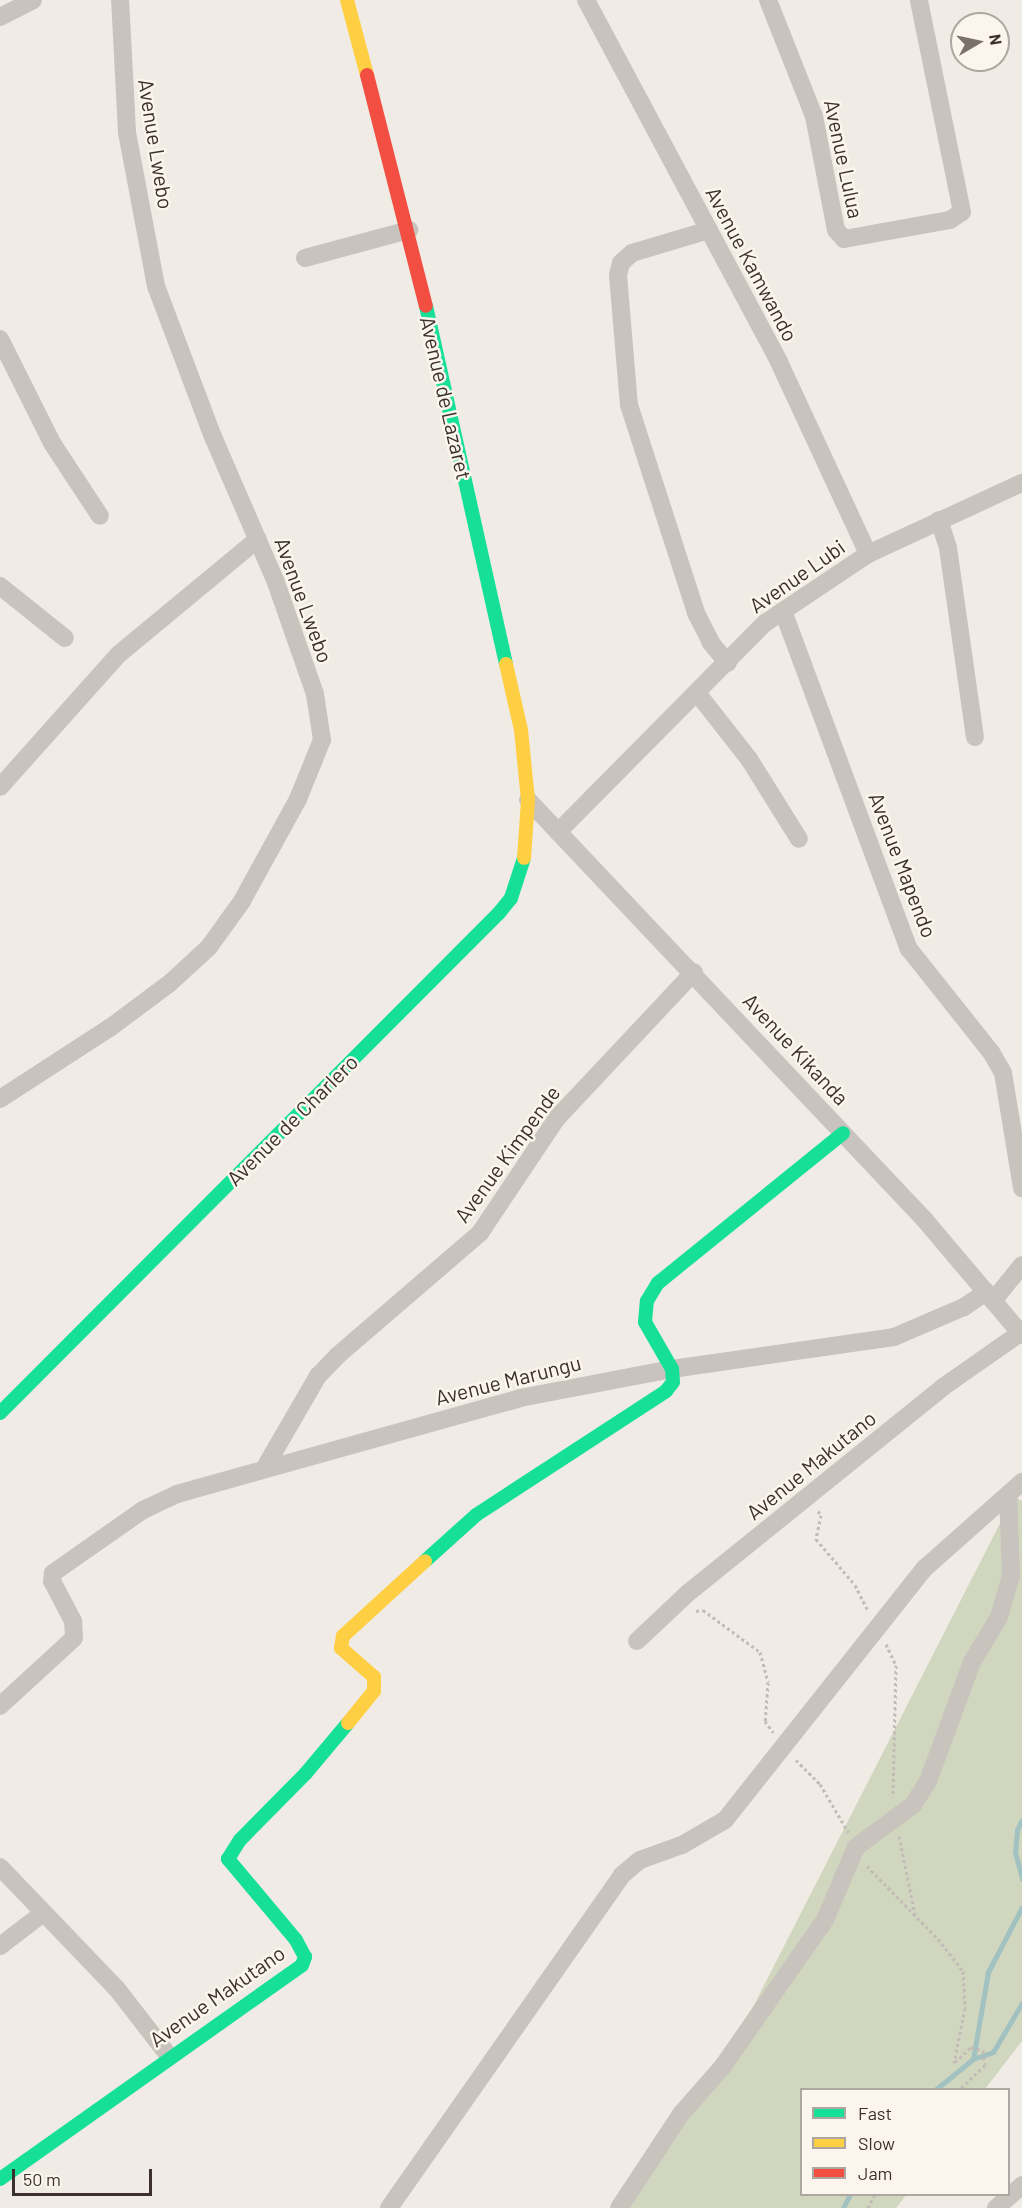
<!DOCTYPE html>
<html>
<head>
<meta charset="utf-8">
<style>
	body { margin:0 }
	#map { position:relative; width:1022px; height:2208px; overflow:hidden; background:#f0ebe5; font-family:Barlow,sans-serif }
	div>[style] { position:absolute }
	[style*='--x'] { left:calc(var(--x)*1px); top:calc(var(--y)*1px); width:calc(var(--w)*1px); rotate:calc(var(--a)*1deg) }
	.green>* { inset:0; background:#d1d6bf }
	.stream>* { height:5px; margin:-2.5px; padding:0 2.5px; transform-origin:2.5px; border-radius:2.5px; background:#a1c2c1 }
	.path>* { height:3px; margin-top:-1.5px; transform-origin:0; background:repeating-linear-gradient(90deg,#c2bbb6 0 3px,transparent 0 6px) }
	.street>* { height:18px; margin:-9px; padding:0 9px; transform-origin:9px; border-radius:9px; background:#c9c3be }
	.fast>* { height:14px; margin:-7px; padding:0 7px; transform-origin:7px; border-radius:7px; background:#16e098 }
	.slow>* { height:14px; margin:-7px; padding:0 7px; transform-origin:7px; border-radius:7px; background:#ffcf43 }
	.jam>* { height:14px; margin:-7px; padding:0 7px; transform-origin:7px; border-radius:7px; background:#f24e42 }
	span { translate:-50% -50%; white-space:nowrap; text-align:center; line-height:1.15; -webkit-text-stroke:5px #fbf5ee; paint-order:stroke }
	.street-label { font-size:21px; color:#3b302b }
	.legend { position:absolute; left:800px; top:2088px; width:210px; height:108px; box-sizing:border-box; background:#fbf5ee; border:2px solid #aea6a0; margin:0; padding:8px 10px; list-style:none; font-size:18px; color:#3b302b }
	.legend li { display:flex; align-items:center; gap:12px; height:30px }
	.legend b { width:30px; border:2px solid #aea6a0 }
	.north { position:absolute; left:950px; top:12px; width:60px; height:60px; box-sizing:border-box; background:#fbf5ee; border:2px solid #aea6a0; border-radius:50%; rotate:81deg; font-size:16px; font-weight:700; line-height:24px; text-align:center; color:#3b302b }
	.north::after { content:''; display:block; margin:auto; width:21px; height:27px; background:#7a716c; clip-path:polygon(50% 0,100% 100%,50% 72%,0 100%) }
	.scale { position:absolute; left:12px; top:2169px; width:140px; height:27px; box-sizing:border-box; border:3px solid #3b302b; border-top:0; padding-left:8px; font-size:18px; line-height:21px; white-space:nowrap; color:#3b302b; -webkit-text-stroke:4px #fbf5ee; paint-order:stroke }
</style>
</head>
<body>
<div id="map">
	<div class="green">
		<i style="clip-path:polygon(1014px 1496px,1022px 1501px,1022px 2041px,985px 2089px,802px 2090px,802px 2194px,906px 2195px,896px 2208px,623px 2208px,754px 2005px)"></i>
	</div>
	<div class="stream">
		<i style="--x:1022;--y:1820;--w:11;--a:117"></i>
		<i style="--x:1017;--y:1830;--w:22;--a:95"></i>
		<i style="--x:1015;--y:1852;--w:28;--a:75"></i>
		<i style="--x:973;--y:2059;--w:88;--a:-80.2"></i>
		<i style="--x:988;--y:1972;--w:73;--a:-62.4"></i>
		<i style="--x:935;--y:2090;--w:49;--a:-39.2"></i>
		<i style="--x:973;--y:2059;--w:21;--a:-19"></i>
		<i style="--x:993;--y:2052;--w:57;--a:-59.4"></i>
		<i style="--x:843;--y:2208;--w:16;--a:-63"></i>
	</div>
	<div class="path">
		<i style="--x:818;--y:1511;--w:5;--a:53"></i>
		<i style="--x:821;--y:1515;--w:25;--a:102"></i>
		<i style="--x:816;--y:1539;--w:60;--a:49.7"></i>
		<i style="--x:855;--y:1585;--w:30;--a:63"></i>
		<i style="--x:696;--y:1611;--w:7;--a:-8"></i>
		<i style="--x:703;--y:1610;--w:71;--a:36.4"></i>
		<i style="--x:760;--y:1652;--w:31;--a:75"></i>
		<i style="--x:768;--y:1682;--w:39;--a:94"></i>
		<i style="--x:765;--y:1721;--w:14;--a:54"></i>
		<i style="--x:886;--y:1644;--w:23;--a:65"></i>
		<i style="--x:896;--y:1665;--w:132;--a:91.3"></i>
		<i style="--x:796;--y:1760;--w:34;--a:45"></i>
		<i style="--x:820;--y:1784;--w:56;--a:59.7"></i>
		<i style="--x:899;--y:1836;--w:80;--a:78.4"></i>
		<i style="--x:867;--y:1866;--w:102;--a:45.8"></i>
		<i style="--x:938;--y:1939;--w:41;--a:52"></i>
		<i style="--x:963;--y:1971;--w:37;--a:87"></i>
		<i style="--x:965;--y:2008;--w:56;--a:101.3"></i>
		<i style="--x:955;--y:2062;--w:22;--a:-43"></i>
		<i style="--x:971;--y:2047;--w:13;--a:18"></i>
		<i style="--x:983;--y:2051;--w:14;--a:82"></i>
		<i style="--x:985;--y:2065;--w:36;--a:136"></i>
		<i style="--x:868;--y:2208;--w:16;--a:-63"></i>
	</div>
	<div class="street">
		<i style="--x:586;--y:0;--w:410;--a:61.9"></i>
		<i style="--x:779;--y:362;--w:212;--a:65.1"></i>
		<i style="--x:768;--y:0;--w:125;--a:68.4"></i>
		<i style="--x:814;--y:116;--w:116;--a:79.1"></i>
		<i style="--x:836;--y:230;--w:12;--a:48"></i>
		<i style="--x:844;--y:239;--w:108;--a:-10.2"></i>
		<i style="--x:950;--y:220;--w:14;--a:-34"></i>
		<i style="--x:962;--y:212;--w:216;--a:-101.5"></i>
		<i style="--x:0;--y:17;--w:37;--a:-27"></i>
		<i style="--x:709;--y:230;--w:80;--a:163.4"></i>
		<i style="--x:632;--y:253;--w:15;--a:138"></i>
		<i style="--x:621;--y:263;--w:12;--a:104"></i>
		<i style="--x:618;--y:275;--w:130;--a:85.2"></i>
		<i style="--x:629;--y:405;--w:219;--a:72.1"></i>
		<i style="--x:696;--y:613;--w:34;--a:63"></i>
		<i style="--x:711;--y:643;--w:26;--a:50"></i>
		<i style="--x:305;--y:258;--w:108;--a:-15.1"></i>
		<i style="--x:0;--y:339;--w:116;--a:63.4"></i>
		<i style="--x:52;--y:443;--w:87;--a:56.7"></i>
		<i style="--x:939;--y:520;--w:29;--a:72"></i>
		<i style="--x:948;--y:548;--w:191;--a:81.9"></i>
		<i style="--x:0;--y:586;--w:83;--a:38.7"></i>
		<i style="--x:783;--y:611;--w:361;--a:69.6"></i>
		<i style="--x:909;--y:949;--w:132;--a:51.5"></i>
		<i style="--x:991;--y:1052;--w:24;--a:60"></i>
		<i style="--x:1003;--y:1073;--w:117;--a:80.6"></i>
		<i style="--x:698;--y:694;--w:83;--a:51.9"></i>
		<i style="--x:749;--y:759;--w:94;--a:58"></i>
		<i style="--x:0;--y:787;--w:178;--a:-48.2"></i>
		<i style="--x:119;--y:654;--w:180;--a:-39.6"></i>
		<i style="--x:528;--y:800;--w:577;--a:46.62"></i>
		<i style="--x:924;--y:1219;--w:152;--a:49.8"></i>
		<i style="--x:558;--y:832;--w:294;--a:-45.3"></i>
		<i style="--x:765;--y:623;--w:124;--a:-33.8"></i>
		<i style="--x:868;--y:554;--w:170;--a:-24.8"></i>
		<i style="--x:0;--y:1099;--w:132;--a:-33"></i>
		<i style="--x:111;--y:1027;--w:74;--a:-36.7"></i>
		<i style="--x:170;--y:983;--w:53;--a:-42.7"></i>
		<i style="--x:209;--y:947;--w:57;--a:-54.3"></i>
		<i style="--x:242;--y:901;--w:116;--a:-61.2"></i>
		<i style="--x:298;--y:799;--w:64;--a:-67.9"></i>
		<i style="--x:322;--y:740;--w:47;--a:-98.7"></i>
		<i style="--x:315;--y:694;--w:121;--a:-109.3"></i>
		<i style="--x:275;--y:580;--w:156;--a:-113.4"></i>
		<i style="--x:213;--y:437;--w:161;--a:-110.7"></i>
		<i style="--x:156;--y:286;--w:157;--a:-100.7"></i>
		<i style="--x:127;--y:132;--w:132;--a:-93"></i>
		<i style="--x:993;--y:1301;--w:46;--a:-51.1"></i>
		<i style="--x:264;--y:1469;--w:108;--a:-59.9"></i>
		<i style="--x:318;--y:1376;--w:28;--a:-46"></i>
		<i style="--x:337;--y:1356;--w:189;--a:-40.7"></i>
		<i style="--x:480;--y:1233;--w:138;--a:-56.2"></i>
		<i style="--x:557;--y:1118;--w:200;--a:-46.8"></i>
		<i style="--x:637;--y:1641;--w:70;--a:-43.3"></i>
		<i style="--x:688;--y:1593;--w:328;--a:-38.9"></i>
		<i style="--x:943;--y:1387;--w:94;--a:-35"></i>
		<i style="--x:0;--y:1706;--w:100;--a:-42.6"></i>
		<i style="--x:74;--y:1638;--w:17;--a:-93"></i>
		<i style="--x:73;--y:1621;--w:45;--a:-117.7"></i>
		<i style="--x:52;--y:1581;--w:8;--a:-83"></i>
		<i style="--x:53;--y:1573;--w:110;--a:-35"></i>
		<i style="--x:143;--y:1510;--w:38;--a:-25"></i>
		<i style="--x:177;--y:1494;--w:356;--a:-15.6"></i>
		<i style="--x:520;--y:1398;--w:155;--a:-10.8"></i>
		<i style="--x:672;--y:1369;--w:224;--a:-8.2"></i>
		<i style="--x:894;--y:1337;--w:76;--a:-23.2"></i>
		<i style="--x:964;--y:1307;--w:27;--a:-34"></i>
		<i style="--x:0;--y:1867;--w:169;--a:46.2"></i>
		<i style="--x:117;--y:1989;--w:85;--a:52.2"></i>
		<i style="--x:0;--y:1946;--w:53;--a:-37.3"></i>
		<i style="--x:389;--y:2208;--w:406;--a:-55"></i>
		<i style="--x:622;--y:1875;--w:23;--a:-40"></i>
		<i style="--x:640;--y:1860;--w:45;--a:-19.7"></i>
		<i style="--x:682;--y:1845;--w:50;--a:-30.2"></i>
		<i style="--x:725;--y:1820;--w:322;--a:-51.6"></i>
		<i style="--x:925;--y:1568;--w:130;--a:-41.6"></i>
		<i style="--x:619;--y:2208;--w:113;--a:-56.6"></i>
		<i style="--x:681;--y:2114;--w:64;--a:-48.8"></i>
		<i style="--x:723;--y:2066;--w:178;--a:-55.1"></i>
		<i style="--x:825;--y:1920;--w:79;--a:-67"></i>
		<i style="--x:856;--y:1847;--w:71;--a:-36.4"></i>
		<i style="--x:913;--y:1805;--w:28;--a:-58"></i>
		<i style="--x:928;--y:1781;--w:127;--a:-69.7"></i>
		<i style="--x:972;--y:1662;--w:52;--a:-59"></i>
		<i style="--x:999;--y:1617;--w:43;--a:-73.7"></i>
		<i style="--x:1011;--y:1576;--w:80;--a:-92.1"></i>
		<i style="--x:996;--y:2208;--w:35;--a:-41"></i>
	</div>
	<div class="fast">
		<i style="--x:426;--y:306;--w:367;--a:77.4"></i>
		<i style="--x:0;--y:1413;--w:706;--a:-45.06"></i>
		<i style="--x:499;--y:913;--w:19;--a:-51"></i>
		<i style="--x:511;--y:898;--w:42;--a:-72"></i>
		<i style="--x:425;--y:1561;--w:69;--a:-42"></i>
		<i style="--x:476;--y:1515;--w:227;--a:-33.1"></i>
		<i style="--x:666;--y:1391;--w:11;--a:-52"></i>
		<i style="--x:673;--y:1382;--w:13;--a:-94"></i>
		<i style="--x:672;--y:1369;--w:54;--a:-119.9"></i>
		<i style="--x:645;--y:1322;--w:21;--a:-85"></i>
		<i style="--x:647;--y:1301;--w:21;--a:-59"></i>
		<i style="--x:658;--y:1283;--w:238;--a:-39"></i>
		<i style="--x:0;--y:2179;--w:370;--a:-35.3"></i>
		<i style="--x:302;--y:1965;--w:9;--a:-69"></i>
		<i style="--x:305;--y:1957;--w:19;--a:-118"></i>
		<i style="--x:296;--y:1940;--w:106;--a:-130"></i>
		<i style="--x:228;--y:1859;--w:22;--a:-58"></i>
		<i style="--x:240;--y:1840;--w:94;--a:-45.4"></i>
		<i style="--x:306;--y:1773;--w:65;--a:-50"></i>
	</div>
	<div class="slow">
		<i style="--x:347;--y:0;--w:78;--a:75.1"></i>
		<i style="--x:506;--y:664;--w:68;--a:77.2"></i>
		<i style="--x:521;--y:730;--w:70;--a:84.3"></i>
		<i style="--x:528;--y:800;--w:58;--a:93.9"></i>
		<i style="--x:348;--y:1723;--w:41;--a:-50.9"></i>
		<i style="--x:374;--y:1691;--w:14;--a:-90"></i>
		<i style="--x:374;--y:1677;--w:44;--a:-138.7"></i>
		<i style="--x:341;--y:1648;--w:12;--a:-81"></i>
		<i style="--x:343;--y:1636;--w:111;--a:-42.4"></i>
	</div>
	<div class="jam">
		<i style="--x:367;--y:75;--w:238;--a:75.7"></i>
	</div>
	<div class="street-label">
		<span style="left:156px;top:144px;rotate:81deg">Avenue Lwebo</span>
		<span style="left:844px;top:159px;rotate:78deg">Avenue Lulua</span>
		<span style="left:752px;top:264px;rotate:62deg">Avenue Kamwando</span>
		<span style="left:446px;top:398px;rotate:77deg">Avenue de Lazaret</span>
		<span style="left:797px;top:576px;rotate:-35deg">Avenue Lubi</span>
		<span style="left:304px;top:600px;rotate:70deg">Avenue Lwebo</span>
		<span style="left:903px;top:865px;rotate:69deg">Avenue Mapendo</span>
		<span style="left:796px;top:1049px;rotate:47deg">Avenue Kikanda</span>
		<span style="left:292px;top:1120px;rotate:-45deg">Avenue de Charlero</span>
		<span style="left:507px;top:1154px;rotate:-54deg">Avenue Kimpende</span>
		<span style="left:508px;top:1380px;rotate:-14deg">Avenue Marungu</span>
		<span style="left:811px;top:1465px;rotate:-39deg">Avenue Makutano</span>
		<span style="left:217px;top:1996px;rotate:-35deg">Avenue Makutano</span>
	</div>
	<ul class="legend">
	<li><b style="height:8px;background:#16e098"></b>Fast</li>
	<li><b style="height:8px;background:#ffcf43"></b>Slow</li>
	<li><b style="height:8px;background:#f24e42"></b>Jam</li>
	</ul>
	<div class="north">N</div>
	<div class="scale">50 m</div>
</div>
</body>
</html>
